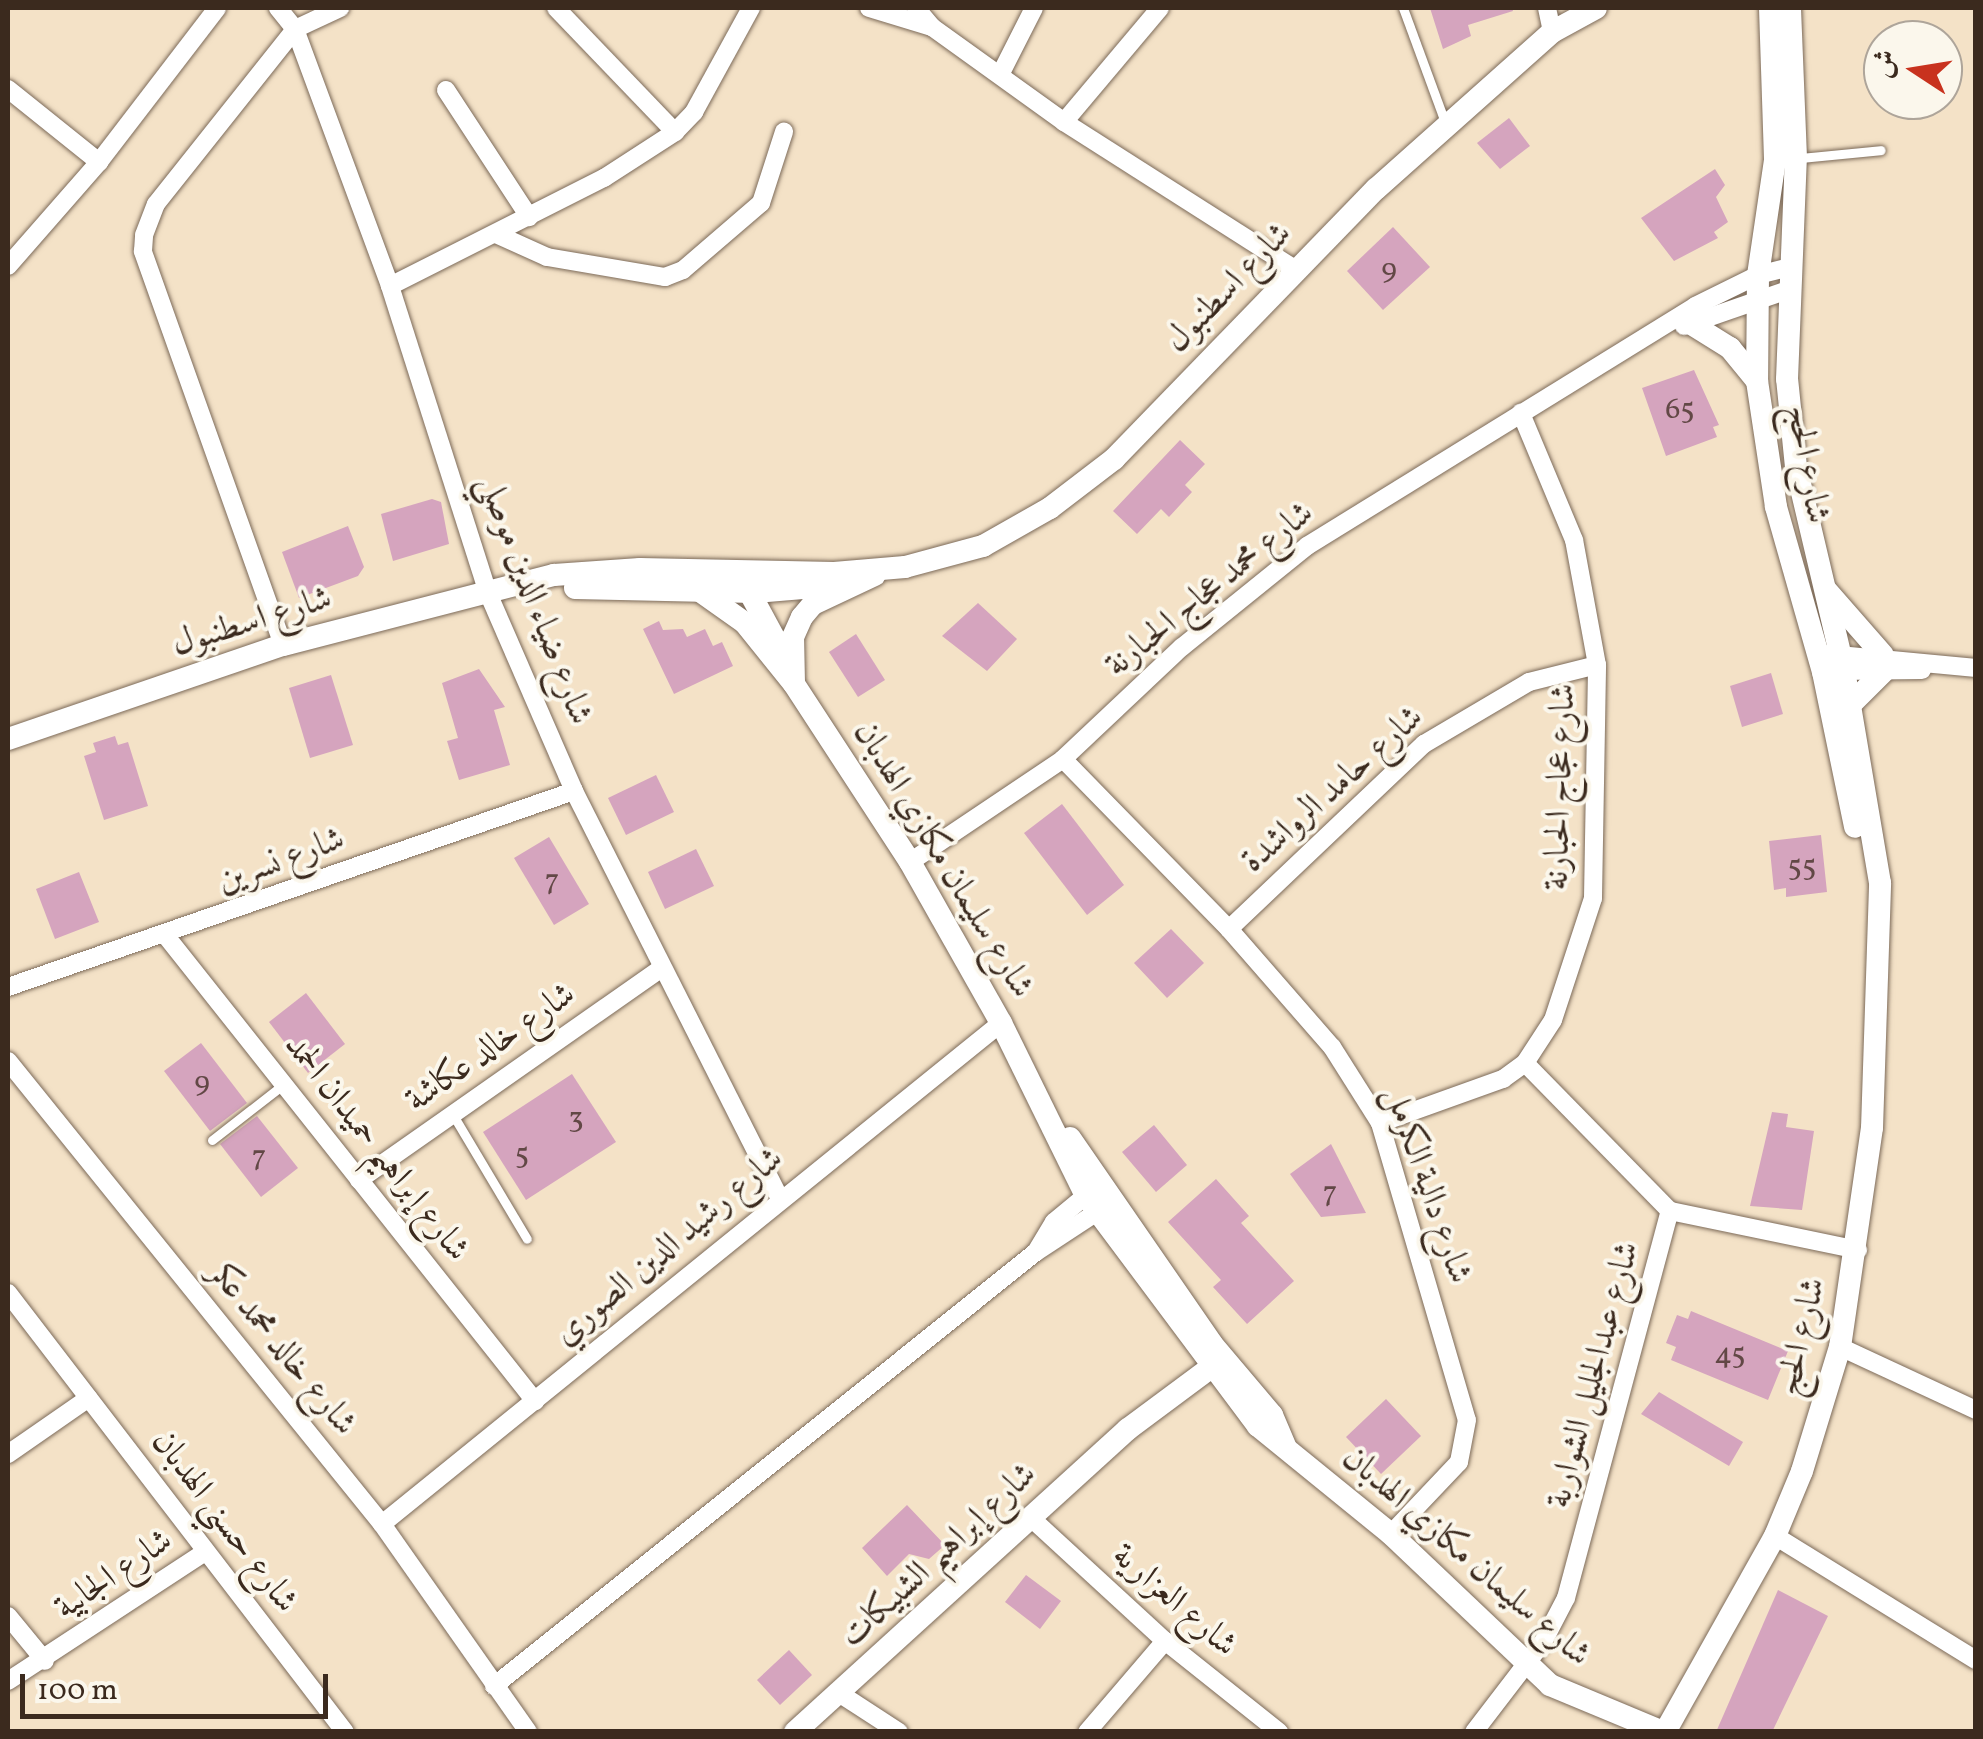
<!DOCTYPE html>
<html>
<head>
<meta charset="utf-8">
<style>
	body { margin:0 }
	#map { position:relative; width:1983px; height:1739px; overflow:hidden; background:#f4e2c7; font-family:Vollkorn,Amiri,serif }
	div>[style] { position:absolute }
	[style*='--x'] { left:calc(var(--x)*1px); top:calc(var(--y)*1px); width:calc(var(--w)*1px); rotate:calc(var(--a)*1deg) }
	.building>* { inset:0; background:#d5a4be }
	.roads { filter:drop-shadow(0 0 2px #7c6a59) drop-shadow(0 0 2px #7c6a59) }
	.lane>* { height:9px; margin:-4.5px; padding:0 4.5px; transform-origin:4.5px; border-radius:4.5px; background:#fff }
	.street>* { height:18px; margin:-9px; padding:0 9px; transform-origin:9px; border-radius:9px; background:#fff }
	.secondary>* { height:22px; margin:-11px; padding:0 11px; transform-origin:11px; border-radius:11px; background:#fff }
	span { translate:-50% -50%; white-space:nowrap; text-align:center; line-height:1.15; -webkit-text-stroke:8px #fbf7ec; paint-order:stroke }
	.number-label { font-size:30px; color:#624846 }
	.number-label span { -webkit-text-stroke-width:0 }
	.street-label { font-size:35px; color:#3b2a1e }
	.frame { position:absolute; inset:0; border:10px solid #3b2a1e; pointer-events:none }
	.north { position:absolute; left:1863px; top:20px; width:100px; height:100px; box-sizing:border-box; background:#fbf7ec; border:2px solid #aea59a; border-radius:50%; rotate:282deg; font-size:28px; font-weight:700; line-height:40px; text-align:center; color:#3b2a1e }
	.north::after { content:''; display:block; margin:auto; width:35px; height:45px; background:#c8321e; clip-path:polygon(50% 0,100% 100%,50% 72%,0 100%) }
	.scale { position:absolute; left:20px; top:1674px; width:308px; height:45px; box-sizing:border-box; border:5px solid #3b2a1e; border-top:0; padding-left:12px; font-size:30px; line-height:35px; white-space:nowrap; color:#3b2a1e; -webkit-text-stroke:8px #fbf7ec; paint-order:stroke }
</style>
</head>
<body>
<div id="map">
	<div class="building">
		<i style="clip-path:polygon(1430px 8px,1512px 8px,1513px 11px,1468px 25px,1471px 36px,1443px 49px)"></i>
		<i style="clip-path:polygon(1509px 118px,1530px 146px,1500px 169px,1477px 143px)"></i>
		<i style="clip-path:polygon(1715px 169px,1725px 185px,1716px 197px,1728px 222px,1714px 232px,1718px 238px,1674px 261px,1641px 218px)"></i>
		<i style="clip-path:polygon(1393px 227px,1430px 267px,1383px 310px,1347px 271px)"></i>
		<i style="clip-path:polygon(1694px 370px,1719px 425px,1713px 427px,1717px 437px,1666px 456px,1642px 388px)"></i>
		<i style="clip-path:polygon(1180px 440px,1205px 464px,1185px 485px,1192px 492px,1169px 517px,1161px 509px,1137px 534px,1113px 511px)"></i>
		<i style="clip-path:polygon(432px 499px,441px 502px,449px 544px,393px 561px,381px 514px)"></i>
		<i style="clip-path:polygon(348px 526px,364px 567px,358px 576px,299px 598px,282px 552px)"></i>
		<i style="clip-path:polygon(978px 603px,1017px 639px,987px 671px,942px 636px)"></i>
		<i style="clip-path:polygon(659px 621px,663px 630px,683px 629px,687px 637px,705px 629px,713px 646px,722px 642px,733px 666px,674px 694px,643px 629px)"></i>
		<i style="clip-path:polygon(856px 634px,885px 680px,858px 697px,829px 652px)"></i>
		<i style="clip-path:polygon(479px 669px,505px 707px,494px 710px,510px 765px,459px 780px,447px 741px,458px 738px,442px 683px)"></i>
		<i style="clip-path:polygon(1771px 673px,1783px 714px,1742px 727px,1730px 686px)"></i>
		<i style="clip-path:polygon(331px 675px,353px 745px,310px 758px,289px 688px)"></i>
		<i style="clip-path:polygon(115px 736px,118px 745px,128px 742px,148px 806px,104px 820px,84px 756px,96px 752px,93px 743px)"></i>
		<i style="clip-path:polygon(656px 775px,674px 812px,626px 835px,608px 798px)"></i>
		<i style="clip-path:polygon(1062px 804px,1124px 885px,1087px 915px,1024px 833px)"></i>
		<i style="clip-path:polygon(1821px 835px,1827px 892px,1786px 897px,1786px 888px,1774px 890px,1769px 841px)"></i>
		<i style="clip-path:polygon(549px 837px,589px 904px,554px 925px,514px 858px)"></i>
		<i style="clip-path:polygon(696px 849px,714px 886px,665px 909px,648px 872px)"></i>
		<i style="clip-path:polygon(79px 872px,99px 922px,55px 939px,36px 889px)"></i>
		<i style="clip-path:polygon(1171px 929px,1204px 963px,1167px 998px,1134px 963px)"></i>
		<i style="clip-path:polygon(306px 993px,345px 1044px,308px 1073px,269px 1022px)"></i>
		<i style="clip-path:polygon(201px 1043px,247px 1103px,210px 1131px,164px 1071px)"></i>
		<i style="clip-path:polygon(572px 1074px,616px 1142px,526px 1200px,483px 1132px)"></i>
		<i style="clip-path:polygon(1772px 1112px,1788px 1114px,1786px 1127px,1814px 1131px,1802px 1210px,1750px 1206px)"></i>
		<i style="clip-path:polygon(257px 1116px,298px 1168px,261px 1197px,220px 1144px)"></i>
		<i style="clip-path:polygon(1154px 1125px,1187px 1165px,1156px 1192px,1122px 1152px)"></i>
		<i style="clip-path:polygon(1331px 1144px,1366px 1213px,1321px 1217px,1290px 1174px)"></i>
		<i style="clip-path:polygon(1216px 1179px,1249px 1216px,1241px 1223px,1294px 1281px,1247px 1324px,1213px 1287px,1221px 1280px,1168px 1222px)"></i>
		<i style="clip-path:polygon(1691px 1311px,1788px 1351px,1768px 1400px,1671px 1360px,1676px 1347px,1666px 1343px,1677px 1315px,1688px 1319px)"></i>
		<i style="clip-path:polygon(1659px 1392px,1743px 1442px,1729px 1466px,1641px 1414px)"></i>
		<i style="clip-path:polygon(1386px 1399px,1421px 1436px,1381px 1474px,1346px 1437px)"></i>
		<i style="clip-path:polygon(907px 1505px,945px 1545px,929px 1559px,909px 1554px,887px 1576px,862px 1548px)"></i>
		<i style="clip-path:polygon(1026px 1575px,1061px 1601px,1040px 1629px,1005px 1602px)"></i>
		<i style="clip-path:polygon(1778px 1590px,1828px 1616px,1772px 1732px,1716px 1732px)"></i>
		<i style="clip-path:polygon(789px 1650px,812px 1675px,780px 1705px,757px 1680px)"></i>
	</div>
	<div class="roads">
		<div class="lane">
			<i style="--x:1403;--y:8;--w:121;--a:69.8"></i>
			<i style="--x:1800;--y:158;--w:81;--a:-5.6"></i>
			<i style="--x:453;--y:1115;--w:144;--a:59.2"></i>
			<i style="--x:212;--y:1140;--w:91;--a:-37.9"></i>
		</div>
		<div class="street">
			<i style="--x:278;--y:8;--w:27;--a:51"></i>
			<i style="--x:295;--y:29;--w:274;--a:69.7"></i>
			<i style="--x:390;--y:286;--w:322;--a:72.3"></i>
			<i style="--x:488;--y:593;--w:216;--a:66.5"></i>
			<i style="--x:574;--y:791;--w:455;--a:63.2"></i>
			<i style="--x:556;--y:8;--w:172;--a:46.2"></i>
			<i style="--x:869;--y:8;--w:66;--a:16.8"></i>
			<i style="--x:916;--y:8;--w:25;--a:50"></i>
			<i style="--x:932;--y:27;--w:163;--a:35.7"></i>
			<i style="--x:1064;--y:122;--w:274;--a:32.5"></i>
			<i style="--x:1547;--y:8;--w:25;--a:78"></i>
			<i style="--x:1000;--y:75;--w:75;--a:-63.1"></i>
			<i style="--x:8;--y:89;--w:117;--a:38.7"></i>
			<i style="--x:446;--y:90;--w:152;--a:56.8"></i>
			<i style="--x:1064;--y:122;--w:149;--a:-49.9"></i>
			<i style="--x:496;--y:234;--w:56;--a:24.3"></i>
			<i style="--x:547;--y:257;--w:120;--a:9.6"></i>
			<i style="--x:665;--y:277;--w:19;--a:-21"></i>
			<i style="--x:683;--y:270;--w:103;--a:-40.7"></i>
			<i style="--x:761;--y:203;--w:75;--a:-72.1"></i>
			<i style="--x:8;--y:266;--w:138;--a:-48.8"></i>
			<i style="--x:99;--y:162;--w:194;--a:-52.5"></i>
			<i style="--x:390;--y:286;--w:240;--a:-26.8"></i>
			<i style="--x:604;--y:178;--w:85;--a:-32.9"></i>
			<i style="--x:675;--y:132;--w:28;--a:-46"></i>
			<i style="--x:694;--y:112;--w:119;--a:-61.3"></i>
			<i style="--x:1684;--y:326;--w:110;--a:-19.1"></i>
			<i style="--x:283;--y:645;--w:418;--a:-109.6"></i>
			<i style="--x:143;--y:251;--w:16;--a:-86"></i>
			<i style="--x:144;--y:235;--w:33;--a:-69"></i>
			<i style="--x:156;--y:204;--w:223;--a:-51.5"></i>
			<i style="--x:295;--y:29;--w:50;--a:-25"></i>
			<i style="--x:1828;--y:654;--w:149;--a:5.4"></i>
			<i style="--x:1834;--y:671;--w:88;--a:-0.7"></i>
			<i style="--x:1063;--y:759;--w:238;--a:45.7"></i>
			<i style="--x:1229;--y:929;--w:157;--a:48.9"></i>
			<i style="--x:1332;--y:1047;--w:90;--a:57.7"></i>
			<i style="--x:1380;--y:1123;--w:309;--a:73.7"></i>
			<i style="--x:1467;--y:1420;--w:43;--a:100.8"></i>
			<i style="--x:1459;--y:1462;--w:99;--a:133.4"></i>
			<i style="--x:910;--y:862;--w:184;--a:-33.9"></i>
			<i style="--x:1063;--y:759;--w:163;--a:-43.3"></i>
			<i style="--x:1182;--y:647;--w:161;--a:-38.9"></i>
			<i style="--x:1307;--y:546;--w:456;--a:-31.7"></i>
			<i style="--x:1695;--y:306;--w:70;--a:-26.2"></i>
			<i style="--x:1758;--y:275;--w:33;--a:-14"></i>
			<i style="--x:1229;--y:929;--w:269;--a:-43.5"></i>
			<i style="--x:1424;--y:744;--w:122;--a:-30.6"></i>
			<i style="--x:1529;--y:682;--w:70;--a:-14"></i>
			<i style="--x:166;--y:936;--w:594;--a:51.57"></i>
			<i style="--x:8;--y:987;--w:599;--a:-19.1"></i>
			<i style="--x:8;--y:1061;--w:595;--a:51.07"></i>
			<i style="--x:382;--y:1524;--w:254;--a:54.9"></i>
			<i style="--x:1380;--y:1123;--w:131;--a:-19.7"></i>
			<i style="--x:1503;--y:1079;--w:27;--a:-36"></i>
			<i style="--x:1525;--y:1063;--w:51;--a:-56.9"></i>
			<i style="--x:1553;--y:1020;--w:128;--a:-71.8"></i>
			<i style="--x:1593;--y:898;--w:233;--a:-89"></i>
			<i style="--x:1597;--y:665;--w:127;--a:-100.4"></i>
			<i style="--x:1574;--y:540;--w:138;--a:-112.7"></i>
			<i style="--x:359;--y:1180;--w:368;--a:-35"></i>
			<i style="--x:1670;--y:1211;--w:192;--a:11.7"></i>
			<i style="--x:1036;--y:1252;--w:35;--a:-59"></i>
			<i style="--x:1054;--y:1222;--w:53;--a:-39.7"></i>
			<i style="--x:8;--y:1293;--w:553;--a:52.49"></i>
			<i style="--x:1840;--y:1347;--w:150;--a:24.9"></i>
			<i style="--x:8;--y:1454;--w:98;--a:-34.7"></i>
			<i style="--x:1030;--y:1517;--w:183;--a:42.6"></i>
			<i style="--x:1165;--y:1641;--w:146;--a:38.6"></i>
			<i style="--x:382;--y:1524;--w:796;--a:-38.99"></i>
			<i style="--x:1775;--y:1536;--w:236;--a:31.7"></i>
			<i style="--x:8;--y:1616;--w:58;--a:50.6"></i>
			<i style="--x:8;--y:1681;--w:235;--a:-33.2"></i>
			<i style="--x:494;--y:1686;--w:694;--a:-38.69"></i>
			<i style="--x:1036;--y:1252;--w:84;--a:-33.3"></i>
			<i style="--x:842;--y:1695;--w:68;--a:33"></i>
			<i style="--x:1087;--y:1732;--w:120;--a:-49.4"></i>
			<i style="--x:1474;--y:1732;--w:113;--a:-52.5"></i>
			<i style="--x:1543;--y:1642;--w:50;--a:-62.4"></i>
			<i style="--x:1566;--y:1598;--w:401;--a:-75"></i>
			<i style="--x:1670;--y:1211;--w:207;--a:-134.4"></i>
		</div>
		<div class="secondary">
			<i style="--x:1770;--y:8;--w:152;--a:88.1"></i>
			<i style="--x:1775;--y:160;--w:116;--a:98.4"></i>
			<i style="--x:1758;--y:275;--w:106;--a:90.5"></i>
			<i style="--x:1757;--y:381;--w:127;--a:81.4"></i>
			<i style="--x:1776;--y:507;--w:172;--a:74.1"></i>
			<i style="--x:1823;--y:672;--w:158;--a:78.3"></i>
			<i style="--x:1693;--y:325;--w:44;--a:31.9"></i>
			<i style="--x:1730;--y:348;--w:43;--a:50.7"></i>
			<i style="--x:745;--y:584;--w:82;--a:61.6"></i>
			<i style="--x:575;--y:588;--w:180;--a:1.3"></i>
			<i style="--x:755;--y:592;--w:72;--a:-4.8"></i>
			<i style="--x:1826;--y:590;--w:86;--a:48.8"></i>
			<i style="--x:700;--y:591;--w:55;--a:35.4"></i>
			<i style="--x:745;--y:623;--w:78;--a:51.2"></i>
			<i style="--x:794;--y:684;--w:212;--a:56.9"></i>
			<i style="--x:910;--y:862;--w:185;--a:60.5"></i>
			<i style="--x:1001;--y:1023;--w:193;--a:63.8"></i>
			<i style="--x:1086;--y:1196;--w:287;--a:53.2"></i>
			<i style="--x:1258;--y:1426;--w:171;--a:39.1"></i>
			<i style="--x:1391;--y:1534;--w:219;--a:43.5"></i>
			<i style="--x:1550;--y:1685;--w:122;--a:22.6"></i>
			<i style="--x:794;--y:683;--w:46;--a:-91.2"></i>
			<i style="--x:793;--y:637;--w:22;--a:-66"></i>
			<i style="--x:802;--y:617;--w:17;--a:-50"></i>
			<i style="--x:813;--y:604;--w:68;--a:-25.1"></i>
			<i style="--x:1850;--y:705;--w:49;--a:-45"></i>
			<i style="--x:8;--y:739;--w:291;--a:-18.9"></i>
			<i style="--x:283;--y:645;--w:280;--a:-14.5"></i>
			<i style="--x:554;--y:575;--w:86;--a:-4"></i>
			<i style="--x:640;--y:569;--w:194;--a:1.2"></i>
			<i style="--x:834;--y:573;--w:71;--a:-4.8"></i>
			<i style="--x:905;--y:567;--w:81;--a:-15.1"></i>
			<i style="--x:983;--y:546;--w:77;--a:-29.6"></i>
			<i style="--x:1050;--y:508;--w:81;--a:-37.4"></i>
			<i style="--x:1114;--y:459;--w:376;--a:-45.9"></i>
			<i style="--x:1376;--y:189;--w:236;--a:-41.7"></i>
			<i style="--x:1552;--y:32;--w:50;--a:-28.6"></i>
			<i style="--x:1070;--y:1138;--w:250;--a:55.4"></i>
			<i style="--x:1212;--y:1344;--w:93;--a:49.8"></i>
			<i style="--x:1272;--y:1415;--w:34;--a:67"></i>
			<i style="--x:795;--y:1732;--w:450;--a:-42.3"></i>
			<i style="--x:1128;--y:1429;--w:116;--a:-36.6"></i>
			<i style="--x:1665;--y:1732;--w:225;--a:-60.7"></i>
			<i style="--x:1775;--y:1536;--w:70;--a:-67.4"></i>
			<i style="--x:1802;--y:1471;--w:130;--a:-73"></i>
			<i style="--x:1840;--y:1347;--w:221;--a:-81.7"></i>
			<i style="--x:1872;--y:1128;--w:245;--a:-88.1"></i>
			<i style="--x:1880;--y:883;--w:216;--a:-99.6"></i>
			<i style="--x:1844;--y:670;--w:209;--a:-103.3"></i>
			<i style="--x:1796;--y:467;--w:88;--a:-95.8"></i>
			<i style="--x:1787;--y:379;--w:221;--a:-87.7"></i>
			<i style="--x:1796;--y:158;--w:150;--a:-92.3"></i>
		</div>
	</div>
	<div class="number-label">
		<span style="left:1389px;top:270px">9</span>
		<span style="left:1680px;top:410px">65</span>
		<span style="left:1802px;top:867px">55</span>
		<span style="left:552px;top:881px">7</span>
		<span style="left:202px;top:1083px">9</span>
		<span style="left:576px;top:1119px">3</span>
		<span style="left:522px;top:1155px">5</span>
		<span style="left:259px;top:1157px">7</span>
		<span style="left:1330px;top:1193px">7</span>
		<span style="left:1730px;top:1355px">45</span>
	</div>
	<div class="street-label">
		<span style="left:1229px;top:288px;rotate:-46deg">شارع اسطنبول</span>
		<span style="left:1807px;top:464px;rotate:80deg">شارع الحج</span>
		<span style="left:1210px;top:590px;rotate:-39deg">شارع محمد عجاج الحبارنة</span>
		<span style="left:534px;top:600px;rotate:69deg">شارع ضياء الدين موصلي</span>
		<span style="left:252px;top:622px;rotate:-17deg">شارع اسطنبول</span>
		<span style="left:1561px;top:787px;rotate:-88deg">شارع عجاج الحبارنة</span>
		<span style="left:1333px;top:790px;rotate:-42deg">شارع حامد الرواشدة</span>
		<span style="left:943px;top:860px;rotate:59deg">شارع سليمان مكازي الهدبان</span>
		<span style="left:281px;top:861px;rotate:-20deg">شارع نسرين</span>
		<span style="left:491px;top:1048px;rotate:-35deg">شارع خالد عكاشة</span>
		<span style="left:376px;top:1148px;rotate:52deg">شارع إبراهيم حميدان الحمد</span>
		<span style="left:1427px;top:1185px;rotate:71deg">شارع دالية الكرمل</span>
		<span style="left:669px;top:1247px;rotate:-40deg">شارع رشيد الدين الصوري</span>
		<span style="left:1802px;top:1337px;rotate:-77deg">شارع الحج</span>
		<span style="left:282px;top:1349px;rotate:51deg">شارع خالد محمد عكر</span>
		<span style="left:1594px;top:1375px;rotate:-75deg">شارع عبدالجليل الشواربة</span>
		<span style="left:224px;top:1522px;rotate:53deg">شارع حسني الهدبان</span>
		<span style="left:939px;top:1556px;rotate:-43deg">شارع إبراهيم الشبيكات</span>
		<span style="left:1466px;top:1557px;rotate:41deg">شارع سليمان مكازي الهدبان</span>
		<span style="left:114px;top:1575px;rotate:-34deg">شارع الجابية</span>
		<span style="left:1174px;top:1601px;rotate:41deg">شارع العزارية</span>
	</div>
	<div class="frame"></div>
	<div class="north">ش</div>
	<div class="scale">100 m</div>
</div>
</body>
</html>
